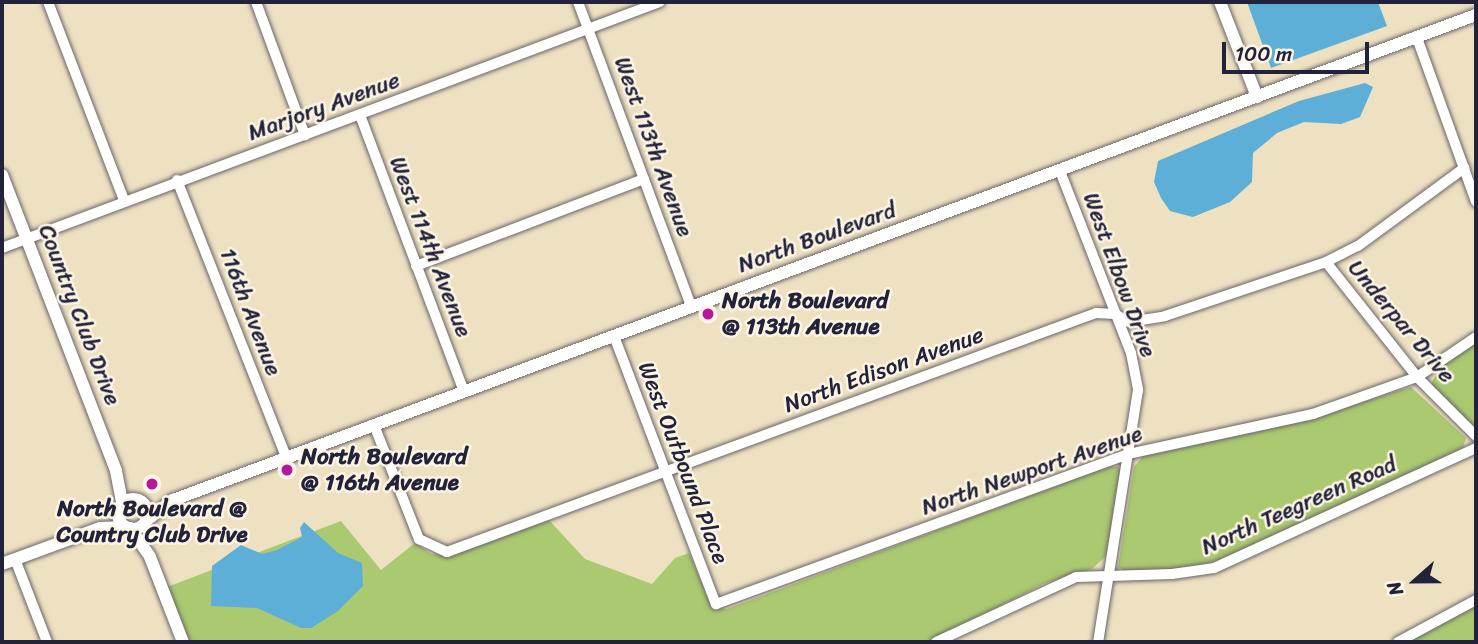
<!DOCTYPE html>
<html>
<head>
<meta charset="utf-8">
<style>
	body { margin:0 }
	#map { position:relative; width:1478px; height:644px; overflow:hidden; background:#ede1c1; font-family:Sriracha,sans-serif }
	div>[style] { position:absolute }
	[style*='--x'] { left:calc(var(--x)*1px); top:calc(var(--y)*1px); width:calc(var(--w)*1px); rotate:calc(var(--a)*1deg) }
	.green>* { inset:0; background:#abc970 }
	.water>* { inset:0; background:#5dafd8 }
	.roads { filter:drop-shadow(0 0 2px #69656a) drop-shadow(0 0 2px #69656a) }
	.minor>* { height:10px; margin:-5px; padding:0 5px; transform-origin:5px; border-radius:5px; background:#fff }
	.tertiary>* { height:12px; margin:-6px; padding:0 6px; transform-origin:6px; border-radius:6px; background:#fff }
	.tertiary>.ring { margin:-6px; padding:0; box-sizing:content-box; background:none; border:12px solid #fff; border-radius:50% }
	.dots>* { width:19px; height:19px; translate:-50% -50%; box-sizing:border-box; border:4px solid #fcf5e5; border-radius:50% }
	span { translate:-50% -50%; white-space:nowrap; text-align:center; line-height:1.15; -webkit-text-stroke:5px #fcf5e5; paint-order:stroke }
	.street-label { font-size:23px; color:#22223b }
	.poi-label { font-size:23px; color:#22223b; font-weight:700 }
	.left { translate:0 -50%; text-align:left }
	.frame { position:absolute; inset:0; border:4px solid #22223b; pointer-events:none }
	.north { position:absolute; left:1380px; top:546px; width:70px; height:70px; -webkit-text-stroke:5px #fcf5e5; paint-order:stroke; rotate:249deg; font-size:19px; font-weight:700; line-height:28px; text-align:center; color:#22223b }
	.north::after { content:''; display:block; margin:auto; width:24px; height:32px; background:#22223b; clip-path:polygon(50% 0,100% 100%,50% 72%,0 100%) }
	.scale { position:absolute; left:1222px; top:42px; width:147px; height:32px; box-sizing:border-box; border:4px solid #22223b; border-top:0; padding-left:9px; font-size:21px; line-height:24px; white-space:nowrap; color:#22223b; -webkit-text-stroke:5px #fcf5e5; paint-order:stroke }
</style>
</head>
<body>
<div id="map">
	<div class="green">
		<i style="clip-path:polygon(1476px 342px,1476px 433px,1431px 384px,1440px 367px)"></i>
		<i style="clip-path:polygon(1411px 387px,1466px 438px,1462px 451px,1217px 561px,1176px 570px,1128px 572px,1118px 567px,1134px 467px,1144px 455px,1317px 416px)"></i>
		<i style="clip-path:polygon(1109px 466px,1118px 467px,1123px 473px,1106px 556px,1092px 569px,1045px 583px,929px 642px,189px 642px,167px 587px,341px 521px,381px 570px,415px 543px,431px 554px,443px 555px,549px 520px,585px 559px,652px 584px,675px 558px,689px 553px,712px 606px,727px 609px)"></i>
		<i style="clip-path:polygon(1476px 604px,1476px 642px,1405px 642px)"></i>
	</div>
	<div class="water">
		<i style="clip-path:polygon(1247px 2px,1378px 2px,1387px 26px,1271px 68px)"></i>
		<i style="clip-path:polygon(1365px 83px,1373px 87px,1360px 117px,1341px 124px,1304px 122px,1277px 133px,1253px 153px,1252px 182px,1230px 202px,1193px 217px,1170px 211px,1161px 198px,1154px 182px,1158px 161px,1299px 101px)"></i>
		<i style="clip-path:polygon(304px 522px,338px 553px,362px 563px,363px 586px,338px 611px,311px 628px,301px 628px,257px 608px,211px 606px,212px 566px,241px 545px,262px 554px,277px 550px,302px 537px,300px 528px)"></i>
	</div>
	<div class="roads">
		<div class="minor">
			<i style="--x:48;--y:2;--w:212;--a:69"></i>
			<i style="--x:256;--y:2;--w:142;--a:69.8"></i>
			<i style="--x:578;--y:2;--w:324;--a:69.6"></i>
			<i style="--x:1417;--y:38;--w:174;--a:70.2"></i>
			<i style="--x:360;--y:115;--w:296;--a:69.4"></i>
			<i style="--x:1060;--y:171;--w:195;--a:68.7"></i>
			<i style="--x:1131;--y:353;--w:38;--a:79"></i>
			<i style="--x:1138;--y:390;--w:255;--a:99"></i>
			<i style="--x:177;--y:180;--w:298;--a:68.5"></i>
			<i style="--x:2;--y:248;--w:702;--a:-20.5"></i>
			<i style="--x:1326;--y:262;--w:147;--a:51.6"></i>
			<i style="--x:1417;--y:377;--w:83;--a:45"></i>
			<i style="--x:416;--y:266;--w:244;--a:-20.9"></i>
			<i style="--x:614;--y:336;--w:287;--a:69.2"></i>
			<i style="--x:716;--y:604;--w:438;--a:-20"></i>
			<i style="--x:1128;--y:454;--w:189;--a:-12.2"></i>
			<i style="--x:1313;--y:414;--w:110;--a:-19.6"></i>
			<i style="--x:1417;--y:377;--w:71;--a:-34.1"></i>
			<i style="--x:374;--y:425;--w:123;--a:68.5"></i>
			<i style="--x:419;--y:539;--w:31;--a:25"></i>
			<i style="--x:447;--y:552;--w:692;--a:-20.22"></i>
			<i style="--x:1096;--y:313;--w:19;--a:3"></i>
			<i style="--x:1115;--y:314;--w:16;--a:30"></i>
			<i style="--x:1129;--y:322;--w:36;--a:-9"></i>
			<i style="--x:1165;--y:316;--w:170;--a:-18.5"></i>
			<i style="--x:1326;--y:262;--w:36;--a:-27"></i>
			<i style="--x:1358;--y:246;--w:132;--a:-36.3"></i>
			<i style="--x:15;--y:559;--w:89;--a:68.9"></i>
			<i style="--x:936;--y:642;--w:154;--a:-24.9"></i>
			<i style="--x:1076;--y:577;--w:96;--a:-1.8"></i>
			<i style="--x:1172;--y:574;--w:42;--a:-8.1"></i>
			<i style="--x:1214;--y:568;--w:288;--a:-24.6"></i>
			<i style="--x:1398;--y:642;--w:89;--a:-28.3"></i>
		</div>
		<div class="tertiary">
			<i style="--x:1220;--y:2;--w:102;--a:68.7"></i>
			<i style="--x:2;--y:175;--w:317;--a:68.9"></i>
			<i style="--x:116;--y:471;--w:33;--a:79"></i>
			<i class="ring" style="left:118px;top:499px;width:18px;height:18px"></i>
			<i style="--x:147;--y:520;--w:33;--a:-38"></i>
			<i style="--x:173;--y:500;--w:1390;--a:-20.42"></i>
			<i style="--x:130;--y:528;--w:35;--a:55"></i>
			<i style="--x:150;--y:557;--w:91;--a:68.8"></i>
			<i style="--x:2;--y:564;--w:104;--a:-20.2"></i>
			<i style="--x:100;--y:528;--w:26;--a:-2"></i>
		</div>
	</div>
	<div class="dots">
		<i style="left:708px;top:314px;background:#b5179e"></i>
		<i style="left:287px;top:470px;background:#b5179e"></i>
		<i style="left:152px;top:484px;background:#b5179e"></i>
	</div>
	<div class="street-label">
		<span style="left:324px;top:107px;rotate:-20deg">Marjory Avenue</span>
		<span style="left:653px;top:147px;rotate:70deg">West 113th Avenue</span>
		<span style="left:817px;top:238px;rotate:-20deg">North Boulevard</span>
		<span style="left:430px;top:247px;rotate:69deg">West 114th Avenue</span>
		<span style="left:1119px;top:275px;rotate:70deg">West Elbow Drive</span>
		<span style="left:250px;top:312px;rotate:69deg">116th Avenue</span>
		<span style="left:79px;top:315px;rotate:69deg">Country Club Drive</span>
		<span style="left:1401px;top:322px;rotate:50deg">Underpar Drive</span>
		<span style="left:884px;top:370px;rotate:-20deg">North Edison Avenue</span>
		<span style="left:683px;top:463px;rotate:69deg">West Outbound Place</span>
		<span style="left:1032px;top:471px;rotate:-19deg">North Newport Avenue</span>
		<span style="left:1299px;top:506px;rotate:-24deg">North Teegreen Road</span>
	</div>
	<div class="poi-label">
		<span class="left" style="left:722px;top:314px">North Boulevard<br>@ 113th Avenue</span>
		<span class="left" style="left:301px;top:470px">North Boulevard<br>@ 116th Avenue</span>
		<span style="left:152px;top:522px">North Boulevard @<br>Country Club Drive</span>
	</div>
	<div class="frame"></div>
	<div class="north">N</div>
	<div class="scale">100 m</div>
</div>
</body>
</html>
